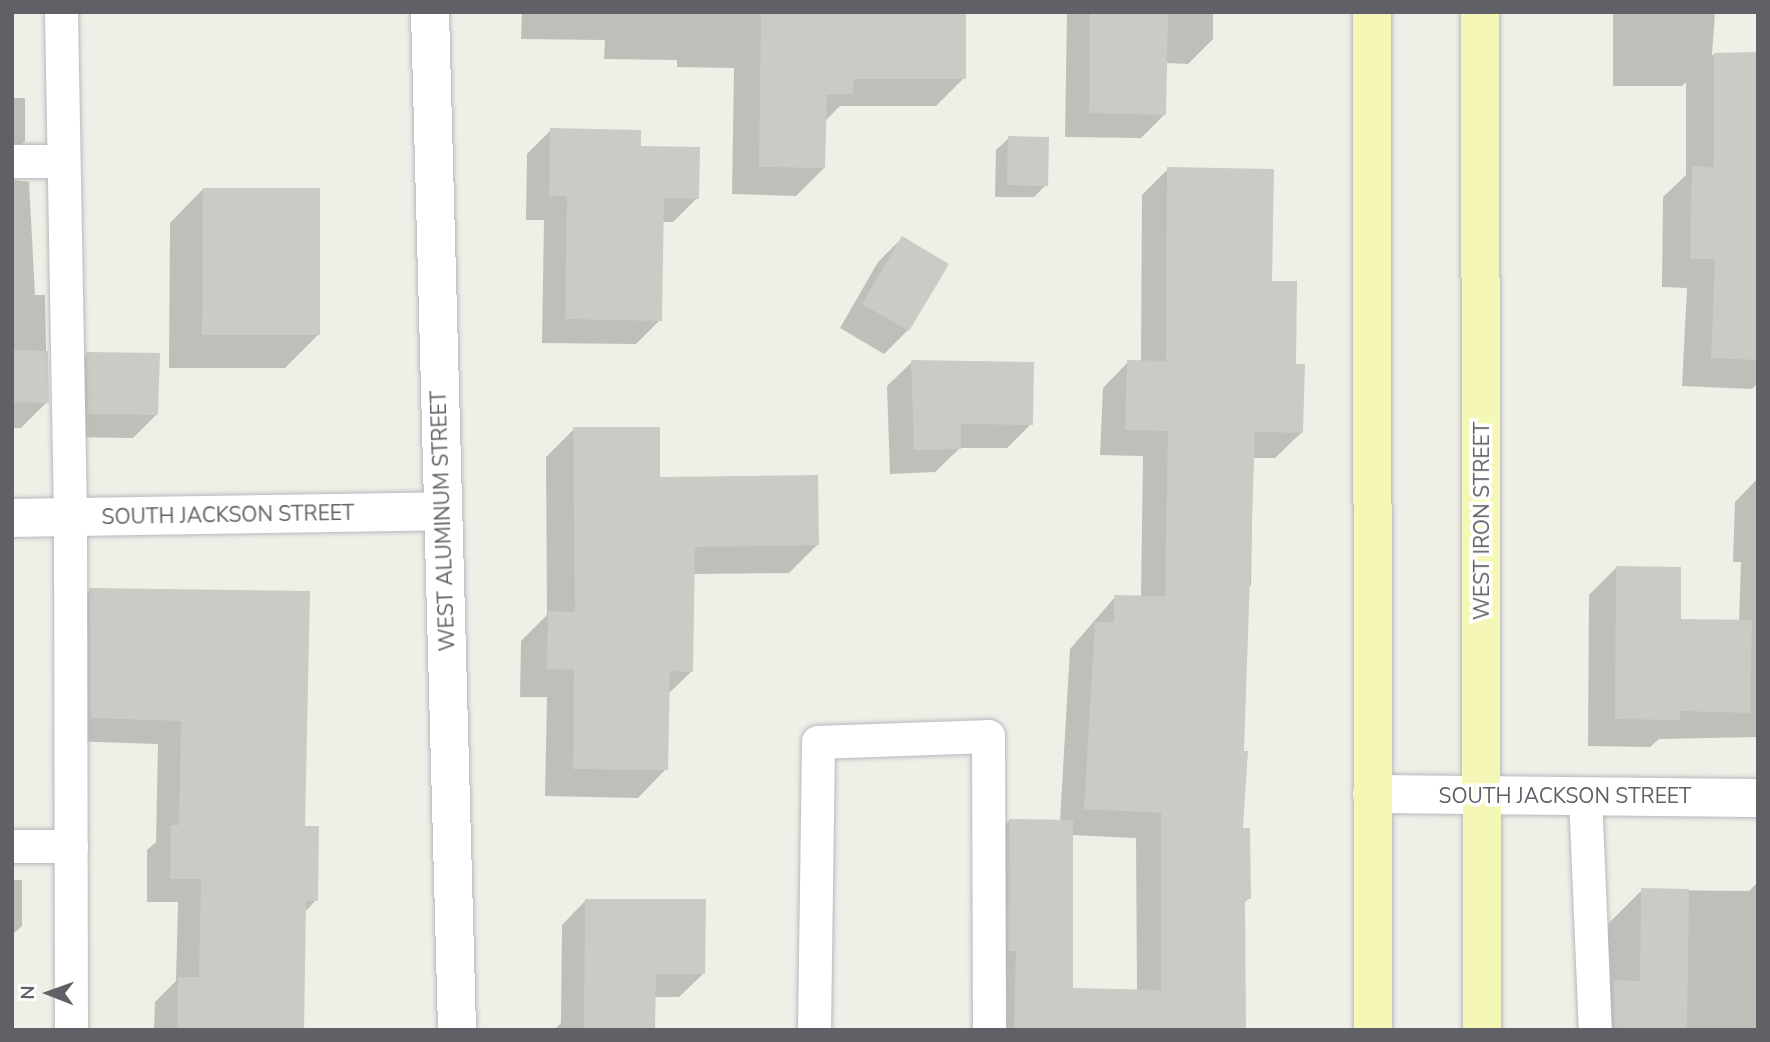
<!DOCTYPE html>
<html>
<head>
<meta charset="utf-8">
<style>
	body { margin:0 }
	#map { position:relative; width:1770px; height:1042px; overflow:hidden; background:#efefe8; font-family:"Nunito Sans",sans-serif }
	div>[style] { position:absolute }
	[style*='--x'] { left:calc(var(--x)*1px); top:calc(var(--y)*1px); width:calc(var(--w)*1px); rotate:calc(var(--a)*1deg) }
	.shadow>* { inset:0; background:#0003 }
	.building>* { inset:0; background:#cbcac4 }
	.roads { filter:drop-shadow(0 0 2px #b8b8bd) drop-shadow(0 0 2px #b8b8bd) }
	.service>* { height:33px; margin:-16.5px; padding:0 16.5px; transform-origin:16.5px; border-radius:16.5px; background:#fff }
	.minor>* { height:38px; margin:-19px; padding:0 19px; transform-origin:19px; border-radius:19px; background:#fff }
	.primary>* { height:38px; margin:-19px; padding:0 19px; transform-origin:19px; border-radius:19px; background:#f5f7b6 }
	span { translate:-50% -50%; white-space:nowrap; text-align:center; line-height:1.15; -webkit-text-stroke:7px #fff; paint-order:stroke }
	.street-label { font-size:21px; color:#5f6166 }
	.frame { position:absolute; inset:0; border:14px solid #5f6166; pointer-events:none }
	.north { position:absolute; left:14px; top:958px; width:70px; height:70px; -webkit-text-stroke:5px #fff; paint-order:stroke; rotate:271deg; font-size:19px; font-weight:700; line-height:28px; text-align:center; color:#5f6166 }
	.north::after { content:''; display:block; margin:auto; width:24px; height:32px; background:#5f6166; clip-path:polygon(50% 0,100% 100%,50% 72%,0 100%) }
</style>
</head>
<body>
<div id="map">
	<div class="shadow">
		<i style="clip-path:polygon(522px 12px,964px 12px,964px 78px,936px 106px,840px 106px,825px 121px,824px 168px,796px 196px,732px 194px,734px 68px,677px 67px,677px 60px,604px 59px,605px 40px,521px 39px)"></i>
		<i style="clip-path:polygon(1067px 12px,1213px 12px,1213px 39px,1188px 64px,1166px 63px,1165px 114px,1141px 138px,1065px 137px)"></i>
		<i style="clip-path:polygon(1613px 12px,1715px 12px,1712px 55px,1758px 54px,1758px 383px,1752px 389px,1682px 386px,1687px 288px,1662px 287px,1663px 197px,1686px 175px,1686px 82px,1682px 86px,1613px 86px)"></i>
		<i style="clip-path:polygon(12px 98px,25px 98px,25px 141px,12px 154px)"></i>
		<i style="clip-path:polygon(551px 130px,639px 148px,697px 198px,673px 222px,662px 222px,660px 320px,636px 344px,542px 343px,544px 220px,526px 220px,527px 154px)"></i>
		<i style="clip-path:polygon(1009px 138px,1046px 185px,1034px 197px,995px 197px,996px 150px)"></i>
		<i style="clip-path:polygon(evenodd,1168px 169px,1270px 282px,1294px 366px,1301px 433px,1275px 458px,1253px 458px,1251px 585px,1245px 591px,1241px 830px,1249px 898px,1243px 904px,1231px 1030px,990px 1030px,984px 846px,1009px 821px,1060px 821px,1070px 649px,1115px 597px,1141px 597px,1143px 456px,1100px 455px,1103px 388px,1128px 362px,1141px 362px,1142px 195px,1168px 169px,1072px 835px,1136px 838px,1137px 991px,1071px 990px,1072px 835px)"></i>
		<i style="clip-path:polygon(12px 180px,29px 182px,35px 295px,45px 295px,47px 402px,21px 428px,12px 428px)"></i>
		<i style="clip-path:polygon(203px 189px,318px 335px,285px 368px,169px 368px,170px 223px)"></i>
		<i style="clip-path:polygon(902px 238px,908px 330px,884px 354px,840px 328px,878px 262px)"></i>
		<i style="clip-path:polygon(87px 354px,157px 414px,133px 438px,65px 437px,63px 378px)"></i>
		<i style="clip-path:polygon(912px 362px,1031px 424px,1007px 448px,960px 448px,935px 472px,890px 474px,887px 386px)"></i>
		<i style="clip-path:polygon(574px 429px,658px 479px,817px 545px,789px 573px,693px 574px,692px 671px,667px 695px,666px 769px,638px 798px,545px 796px,547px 697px,520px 697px,521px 641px,547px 615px,546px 457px)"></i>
		<i style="clip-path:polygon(1758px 478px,1758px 737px,1659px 739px,1650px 747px,1588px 746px,1589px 595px,1617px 567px,1679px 621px,1739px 622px,1741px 562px,1733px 562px,1735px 502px)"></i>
		<i style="clip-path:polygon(90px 590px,303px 827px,316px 900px,304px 913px,301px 1030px,154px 1030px,155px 1002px,176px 981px,178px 902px,147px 902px,147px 850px,156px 842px,158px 744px,67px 741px,66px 614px)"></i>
		<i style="clip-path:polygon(12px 880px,22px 880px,22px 926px,12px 935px)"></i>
		<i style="clip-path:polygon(1758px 882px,1758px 1030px,1580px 1030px,1608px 988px,1608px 924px,1642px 890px,1749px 891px)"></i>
		<i style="clip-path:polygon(586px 900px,704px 973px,679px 997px,654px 997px,653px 1030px,554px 1030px,561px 1023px,562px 925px)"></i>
	</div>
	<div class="building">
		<i style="clip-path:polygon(761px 12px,966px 12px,966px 79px,854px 79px,853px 94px,827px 95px,825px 168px,759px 167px)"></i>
		<i style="clip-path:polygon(1090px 12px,1168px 12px,1166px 115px,1089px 113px)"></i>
		<i style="clip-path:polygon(1758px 52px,1758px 360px,1711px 358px,1715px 259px,1690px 259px,1692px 166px,1714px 167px,1714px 53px)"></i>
		<i style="clip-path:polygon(550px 128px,641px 130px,641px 146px,700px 147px,699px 199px,664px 198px,662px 321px,565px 319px,567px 196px,549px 196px)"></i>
		<i style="clip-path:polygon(1008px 136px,1049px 137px,1048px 186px,1007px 185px)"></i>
		<i style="clip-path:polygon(1167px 167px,1274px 169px,1272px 281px,1297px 281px,1296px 364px,1305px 364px,1303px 433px,1255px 432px,1244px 751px,1248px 751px,1243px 828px,1250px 828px,1251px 899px,1245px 899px,1246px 1030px,1014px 1030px,1016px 951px,1008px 951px,1009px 819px,1073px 820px,1073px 988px,1161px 990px,1161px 813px,1084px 809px,1095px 622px,1114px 622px,1114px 595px,1165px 596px,1168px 431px,1125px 430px,1127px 360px,1166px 361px)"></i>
		<i style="clip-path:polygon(203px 188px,320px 188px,320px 335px,202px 335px)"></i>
		<i style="clip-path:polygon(902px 236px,949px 264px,909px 331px,862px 304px)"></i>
		<i style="clip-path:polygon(12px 350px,48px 351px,49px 403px,12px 402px)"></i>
		<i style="clip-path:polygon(86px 352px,160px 353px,158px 415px,88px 414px)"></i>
		<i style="clip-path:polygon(911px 360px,1034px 362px,1033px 425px,961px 424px,961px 449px,914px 450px)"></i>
		<i style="clip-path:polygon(573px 427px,660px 427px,660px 477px,818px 475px,819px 545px,695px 547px,693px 672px,670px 671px,668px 770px,573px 769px,574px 670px,547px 669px,548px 611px,575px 612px)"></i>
		<i style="clip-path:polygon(1616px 566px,1681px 567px,1681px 619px,1752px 620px,1750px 713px,1680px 711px,1680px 720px,1615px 719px)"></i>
		<i style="clip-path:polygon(89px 588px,310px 591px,305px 826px,319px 826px,318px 901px,306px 901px,304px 1030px,177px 1030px,178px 977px,199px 977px,201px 879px,170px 879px,171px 825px,179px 825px,181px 721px,90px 718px)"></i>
		<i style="clip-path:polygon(1641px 888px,1689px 889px,1687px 1030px,1614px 1030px,1613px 980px,1640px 981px)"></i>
		<i style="clip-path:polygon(585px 899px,706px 899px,705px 974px,656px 974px,655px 1030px,584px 1030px)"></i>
	</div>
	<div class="roads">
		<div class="service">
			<i style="--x:61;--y:12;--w:506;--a:88.98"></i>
			<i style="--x:70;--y:518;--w:512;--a:89.89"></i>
			<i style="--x:12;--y:161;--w:51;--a:0"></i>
			<i style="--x:1585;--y:795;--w:235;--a:87.6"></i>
			<i style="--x:12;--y:846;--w:59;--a:0"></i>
			<i style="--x:814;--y:1030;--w:288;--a:-89.2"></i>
			<i style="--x:818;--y:742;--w:170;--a:-2"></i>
			<i style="--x:988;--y:736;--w:294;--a:89.8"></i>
		</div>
		<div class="minor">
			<i style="--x:430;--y:12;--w:1018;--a:88.48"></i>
			<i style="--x:12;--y:518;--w:431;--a:-0.9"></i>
			<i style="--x:1372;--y:794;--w:386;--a:0.6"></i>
		</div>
		<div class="primary">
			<i style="--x:1372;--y:12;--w:1018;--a:89.94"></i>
			<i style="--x:1480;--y:12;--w:1018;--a:89.89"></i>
		</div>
	</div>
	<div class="street-label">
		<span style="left:228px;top:515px;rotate:-1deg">SOUTH JACKSON STREET</span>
		<span style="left:443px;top:521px;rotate:-92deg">WEST ALUMINUM STREET</span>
		<span style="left:1482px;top:521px;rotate:-90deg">WEST IRON STREET</span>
		<span style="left:1565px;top:796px">SOUTH JACKSON STREET</span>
	</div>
	<div class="frame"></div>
	<div class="north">N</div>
</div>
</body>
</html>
